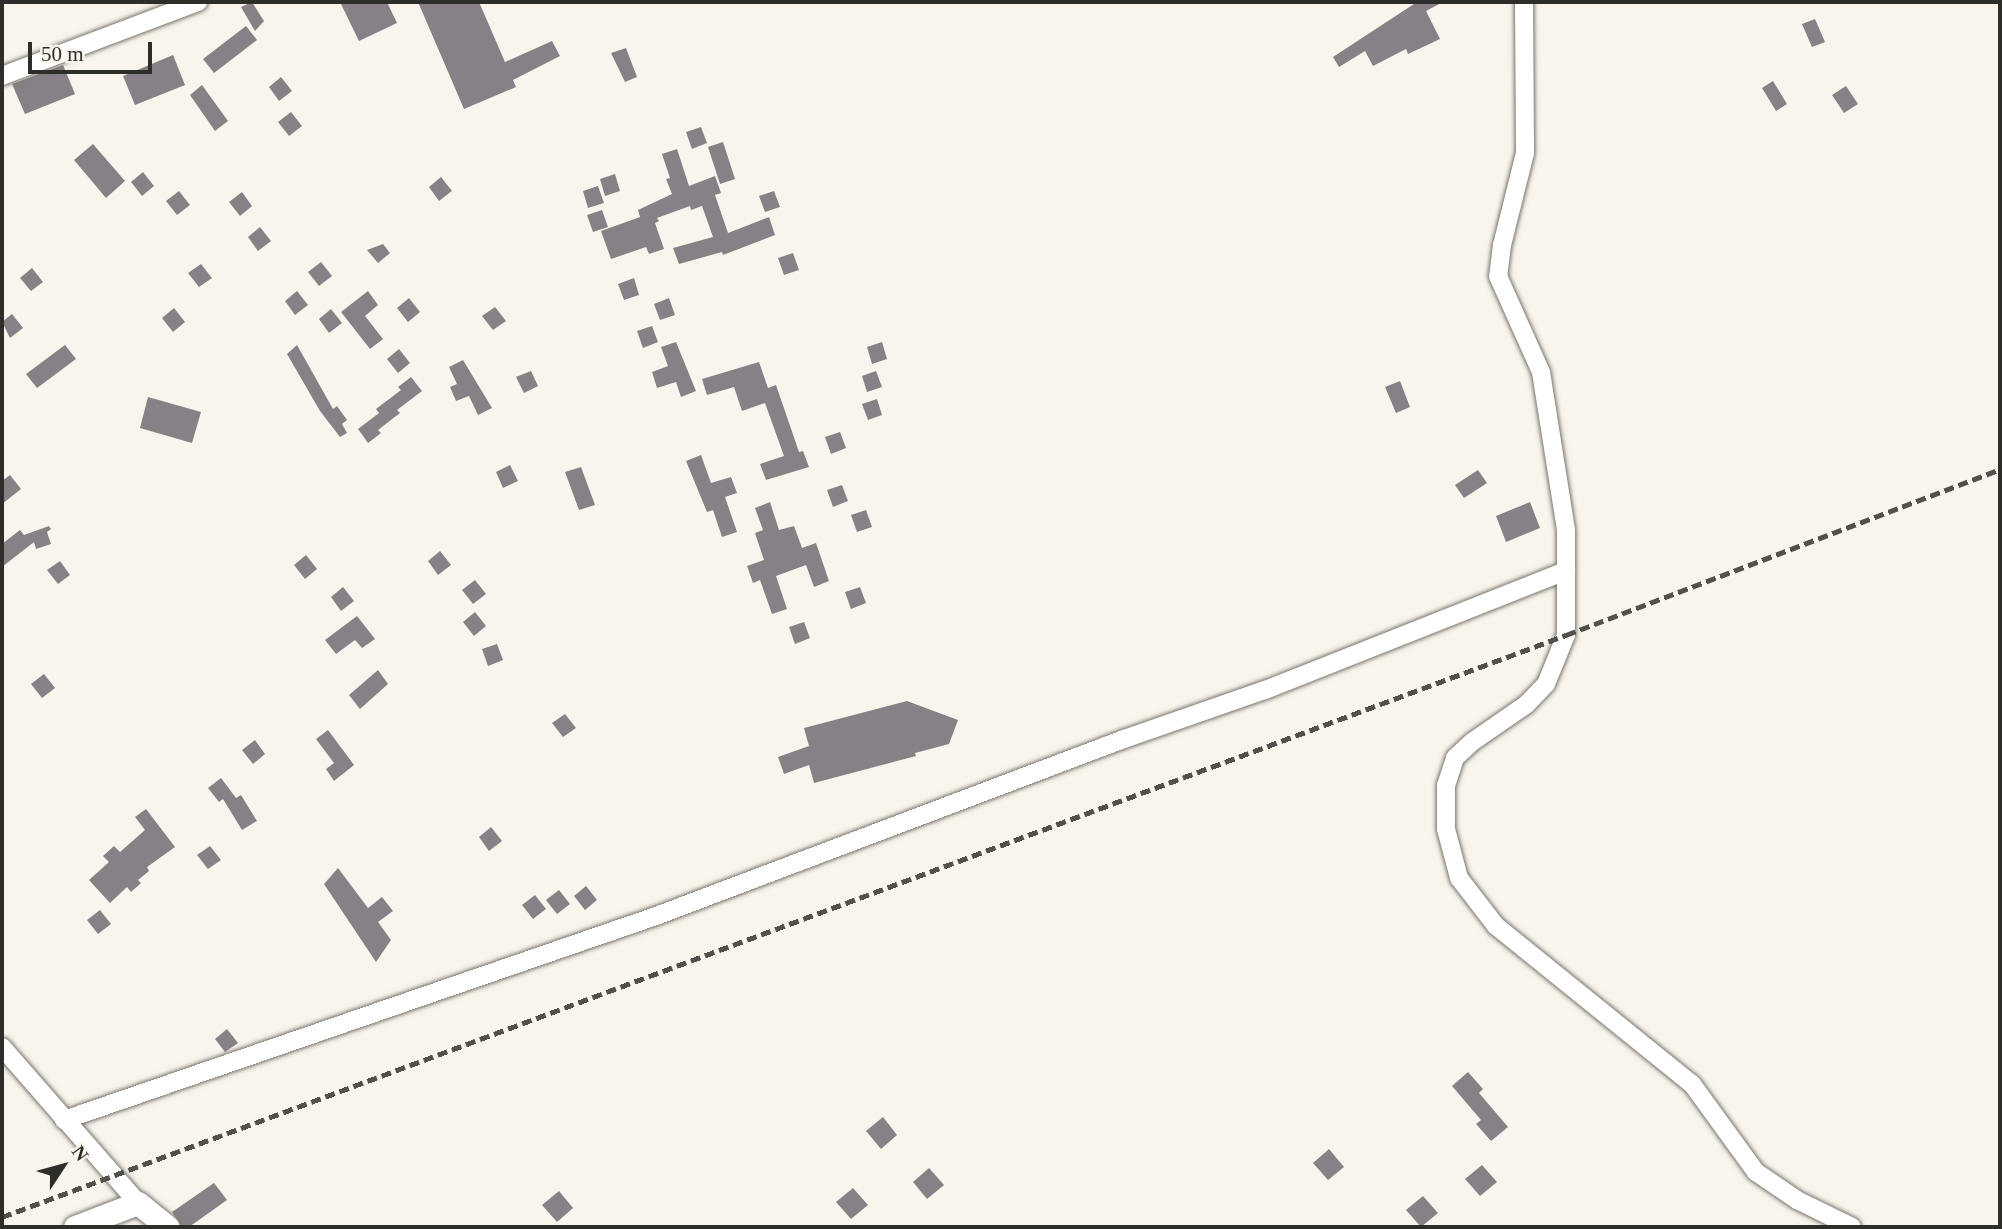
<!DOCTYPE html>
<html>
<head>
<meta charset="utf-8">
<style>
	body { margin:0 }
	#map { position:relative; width:2002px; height:1229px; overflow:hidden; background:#f9f5ec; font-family:"Times New Roman",serif }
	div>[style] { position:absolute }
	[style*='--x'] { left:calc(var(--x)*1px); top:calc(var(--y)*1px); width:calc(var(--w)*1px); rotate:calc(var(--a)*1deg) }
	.building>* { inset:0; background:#878187 }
	.roads { filter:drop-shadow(0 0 2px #79756d) drop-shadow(0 0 2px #79756d) }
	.minor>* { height:18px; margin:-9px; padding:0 9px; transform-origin:9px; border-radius:9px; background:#fff }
	.tertiary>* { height:23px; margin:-11.5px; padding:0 11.5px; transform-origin:11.5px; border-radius:11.5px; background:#fff }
	.rail>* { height:5px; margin-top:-2.5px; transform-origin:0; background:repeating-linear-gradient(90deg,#52504c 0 10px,transparent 0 15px) }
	span { translate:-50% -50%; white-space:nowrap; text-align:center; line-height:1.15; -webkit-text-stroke:5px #f9f5ec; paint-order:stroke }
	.frame { position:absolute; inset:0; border:4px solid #2f2d2a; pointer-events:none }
	.north { position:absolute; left:28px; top:1131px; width:70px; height:70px; -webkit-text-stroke:5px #f9f5ec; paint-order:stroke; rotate:54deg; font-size:19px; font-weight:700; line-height:28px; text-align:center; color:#2f2d2a }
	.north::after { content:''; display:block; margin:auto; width:24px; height:32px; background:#2f2d2a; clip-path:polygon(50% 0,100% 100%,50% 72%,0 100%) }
	.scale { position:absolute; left:28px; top:42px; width:124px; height:32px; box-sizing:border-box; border:4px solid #2f2d2a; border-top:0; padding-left:9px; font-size:21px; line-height:24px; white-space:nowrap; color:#2f2d2a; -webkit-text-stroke:5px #f9f5ec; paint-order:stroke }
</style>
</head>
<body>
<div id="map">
	<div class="building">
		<i style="clip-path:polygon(252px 2px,264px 21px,255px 31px,241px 7px)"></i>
		<i style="clip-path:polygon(340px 2px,387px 2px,397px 23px,359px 41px)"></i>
		<i style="clip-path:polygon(418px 2px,479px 2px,505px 62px,552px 41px,560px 56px,513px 80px,516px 87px,464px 109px)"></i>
		<i style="clip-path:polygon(1417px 2px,1443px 2px,1426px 11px,1440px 39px,1408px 54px,1406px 49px,1373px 66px,1365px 51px,1339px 67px,1333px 57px)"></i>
		<i style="clip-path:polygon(1815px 19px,1825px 42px,1812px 47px,1802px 24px)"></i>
		<i style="clip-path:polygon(246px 26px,257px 40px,214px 73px,203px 59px)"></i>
		<i style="clip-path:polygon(626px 48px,637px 77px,625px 82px,611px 53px)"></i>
		<i style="clip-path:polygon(173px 55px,185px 85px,135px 105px,123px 76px)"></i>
		<i style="clip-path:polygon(63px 65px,75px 94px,25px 114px,12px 84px)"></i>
		<i style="clip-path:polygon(281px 77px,292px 91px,279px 101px,269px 87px)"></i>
		<i style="clip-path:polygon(1773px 81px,1787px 104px,1776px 111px,1762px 88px)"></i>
		<i style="clip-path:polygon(202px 85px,228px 121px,215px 131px,190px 95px)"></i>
		<i style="clip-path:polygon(1846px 86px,1858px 104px,1844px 113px,1832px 95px)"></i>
		<i style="clip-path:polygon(291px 112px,302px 126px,289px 136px,278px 122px)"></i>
		<i style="clip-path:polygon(701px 127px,707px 143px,692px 149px,686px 132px)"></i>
		<i style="clip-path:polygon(723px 142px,735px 179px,720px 184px,708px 147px)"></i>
		<i style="clip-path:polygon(93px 144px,125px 181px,106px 198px,74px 160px)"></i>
		<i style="clip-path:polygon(677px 149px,689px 186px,715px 176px,721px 193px,715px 195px,728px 233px,769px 217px,775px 235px,723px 255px,722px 252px,679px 264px,673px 248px,713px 237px,702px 206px,691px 210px,690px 206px,657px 218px,659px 221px,655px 223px,664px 249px,649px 254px,646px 247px,611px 259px,601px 231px,640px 217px,638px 210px,672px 194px,666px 179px,670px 178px,662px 154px)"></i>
		<i style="clip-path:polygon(143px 172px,154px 186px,142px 196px,131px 182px)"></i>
		<i style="clip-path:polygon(615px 174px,620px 191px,605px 196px,600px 179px)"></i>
		<i style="clip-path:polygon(441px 177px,452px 191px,439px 201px,429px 187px)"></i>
		<i style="clip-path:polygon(598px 186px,604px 203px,588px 208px,583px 191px)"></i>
		<i style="clip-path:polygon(179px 191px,190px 205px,177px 215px,166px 201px)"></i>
		<i style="clip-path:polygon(774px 191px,780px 207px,765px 212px,759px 196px)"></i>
		<i style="clip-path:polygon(242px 192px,252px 206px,240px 216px,229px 202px)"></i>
		<i style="clip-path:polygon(602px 210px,608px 227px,593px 232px,587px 215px)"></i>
		<i style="clip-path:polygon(260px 227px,271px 241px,258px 251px,248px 237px)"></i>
		<i style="clip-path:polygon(383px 244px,390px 253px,378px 263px,367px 250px)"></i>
		<i style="clip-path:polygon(793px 253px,799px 270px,784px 275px,778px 258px)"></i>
		<i style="clip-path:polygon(321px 262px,332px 276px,319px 286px,308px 272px)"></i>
		<i style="clip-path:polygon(201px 264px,212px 278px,199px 287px,188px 273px)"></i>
		<i style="clip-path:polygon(32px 268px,43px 282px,31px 291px,20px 278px)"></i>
		<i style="clip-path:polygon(634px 278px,639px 295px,624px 300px,618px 284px)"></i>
		<i style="clip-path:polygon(297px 291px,308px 305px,295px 315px,285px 301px)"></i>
		<i style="clip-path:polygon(368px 291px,378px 305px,365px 316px,383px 339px,370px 349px,341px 312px)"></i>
		<i style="clip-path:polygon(409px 298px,420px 312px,408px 322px,397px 308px)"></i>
		<i style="clip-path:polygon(669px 298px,675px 315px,660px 320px,654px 304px)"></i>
		<i style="clip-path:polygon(495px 307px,506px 321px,493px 330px,482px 316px)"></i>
		<i style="clip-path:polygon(174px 308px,185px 322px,173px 332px,162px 318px)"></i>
		<i style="clip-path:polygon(331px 309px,342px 323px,329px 333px,319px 319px)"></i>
		<i style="clip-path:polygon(12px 314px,23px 328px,10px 338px,2px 322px)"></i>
		<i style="clip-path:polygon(652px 326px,658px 342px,643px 348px,637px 331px)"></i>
		<i style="clip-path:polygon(676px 342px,696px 391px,681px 397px,676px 382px,657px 388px,652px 372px,668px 366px,661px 347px)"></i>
		<i style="clip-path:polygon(882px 342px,887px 359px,872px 364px,867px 347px)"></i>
		<i style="clip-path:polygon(65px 345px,76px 359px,37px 388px,26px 374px)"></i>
		<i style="clip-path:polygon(297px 345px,333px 409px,337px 406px,347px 420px,342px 424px,347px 433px,340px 437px,320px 411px,287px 354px)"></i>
		<i style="clip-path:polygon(399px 349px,410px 363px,398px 373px,387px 359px)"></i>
		<i style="clip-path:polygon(463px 360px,492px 408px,478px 415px,469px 396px,456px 401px,450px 387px,457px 384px,449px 367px)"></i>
		<i style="clip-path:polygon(759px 362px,768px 388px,776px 385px,799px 452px,803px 451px,809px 467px,766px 480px,760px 464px,784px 456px,765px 403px,742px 411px,734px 387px,707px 395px,702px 379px)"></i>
		<i style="clip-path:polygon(531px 371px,538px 386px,524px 393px,516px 377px)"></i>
		<i style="clip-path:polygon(876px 371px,882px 387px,867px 392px,862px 376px)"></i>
		<i style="clip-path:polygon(411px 377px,422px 391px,397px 410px,400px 413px,378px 430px,381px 433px,368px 443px,358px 429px,379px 413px,376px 409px,401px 390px,398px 387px)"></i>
		<i style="clip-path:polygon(1400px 381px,1410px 407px,1396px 413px,1385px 387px)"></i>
		<i style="clip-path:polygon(148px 397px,201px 412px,192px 443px,140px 428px)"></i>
		<i style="clip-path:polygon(877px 399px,882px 415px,868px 420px,862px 404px)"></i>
		<i style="clip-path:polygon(840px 432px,846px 448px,831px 454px,825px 437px)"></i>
		<i style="clip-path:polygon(701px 455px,711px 483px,731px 477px,737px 493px,725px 497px,737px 532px,722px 537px,713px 510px,707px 512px,686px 461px)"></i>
		<i style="clip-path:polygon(510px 465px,518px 481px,503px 488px,496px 472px)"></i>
		<i style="clip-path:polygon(581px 467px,595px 505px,579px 510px,565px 472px)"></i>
		<i style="clip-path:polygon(1478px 470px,1487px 483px,1464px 498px,1455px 485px)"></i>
		<i style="clip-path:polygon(10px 475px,21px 489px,2px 504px,2px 481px)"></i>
		<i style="clip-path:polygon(842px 485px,848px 501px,833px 507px,827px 490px)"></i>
		<i style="clip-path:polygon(770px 502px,779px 530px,794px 526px,802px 548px,816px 543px,829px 581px,814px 587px,806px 565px,776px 576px,787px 609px,772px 614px,760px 580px,753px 583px,747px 566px,764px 560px,755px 533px,763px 530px,755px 508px)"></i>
		<i style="clip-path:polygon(1530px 502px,1540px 528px,1506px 542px,1496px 516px)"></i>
		<i style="clip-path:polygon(866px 510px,872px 527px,857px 532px,851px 515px)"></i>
		<i style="clip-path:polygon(49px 526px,51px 529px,47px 532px,51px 544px,36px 549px,34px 542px,2px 567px,2px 544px,20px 530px,24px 535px)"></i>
		<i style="clip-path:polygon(440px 551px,451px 565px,438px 575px,428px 561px)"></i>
		<i style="clip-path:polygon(306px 555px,317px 569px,305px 579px,294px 565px)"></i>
		<i style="clip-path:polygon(60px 561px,70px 575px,58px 584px,47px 570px)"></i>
		<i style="clip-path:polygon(475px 580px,486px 594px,473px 604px,462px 590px)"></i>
		<i style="clip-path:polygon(343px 587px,354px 601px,341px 611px,331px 597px)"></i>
		<i style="clip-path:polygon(860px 587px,866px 603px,851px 609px,845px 592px)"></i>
		<i style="clip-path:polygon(475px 612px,486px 626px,474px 636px,463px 622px)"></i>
		<i style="clip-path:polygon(357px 616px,375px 639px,362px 648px,355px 640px,336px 654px,325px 640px)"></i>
		<i style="clip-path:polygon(804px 622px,810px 638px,795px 644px,789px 627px)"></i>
		<i style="clip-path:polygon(497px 644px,503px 660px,488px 666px,482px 649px)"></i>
		<i style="clip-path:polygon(378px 670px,388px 684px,360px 709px,349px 695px)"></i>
		<i style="clip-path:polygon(44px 674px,55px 688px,42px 698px,31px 684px)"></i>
		<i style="clip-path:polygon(907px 701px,958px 720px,949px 744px,915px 753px,916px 756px,814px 783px,809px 765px,784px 774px,778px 757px,809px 746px,804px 728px)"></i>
		<i style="clip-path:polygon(565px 714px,576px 728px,563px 737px,552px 723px)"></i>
		<i style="clip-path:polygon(328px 730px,354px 765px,334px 781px,326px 769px,334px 763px,316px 739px)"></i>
		<i style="clip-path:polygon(255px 740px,265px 754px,253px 764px,242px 750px)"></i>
		<i style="clip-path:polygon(221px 778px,236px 798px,241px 795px,257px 821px,242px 830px,223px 799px,219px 802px,208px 788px)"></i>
		<i style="clip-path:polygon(146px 809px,175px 847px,147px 867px,149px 871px,138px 880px,141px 883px,131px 892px,127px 887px,110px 903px,89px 880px,109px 862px,103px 856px,114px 846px,120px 852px,145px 830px,135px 817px)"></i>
		<i style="clip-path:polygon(491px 827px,502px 841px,489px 851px,479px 837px)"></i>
		<i style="clip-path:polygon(210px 846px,221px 860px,208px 869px,197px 855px)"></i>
		<i style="clip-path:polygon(338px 868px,368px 908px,382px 897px,393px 911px,378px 922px,391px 940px,376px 962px,324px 884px)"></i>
		<i style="clip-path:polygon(586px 886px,597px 900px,585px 910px,574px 896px)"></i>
		<i style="clip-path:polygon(559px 890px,570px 904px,557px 914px,546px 900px)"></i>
		<i style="clip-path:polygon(535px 895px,546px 909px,533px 919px,522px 905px)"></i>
		<i style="clip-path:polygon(100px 910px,111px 924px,98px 934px,87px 920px)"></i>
		<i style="clip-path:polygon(227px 1029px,238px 1043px,225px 1052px,215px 1039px)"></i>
		<i style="clip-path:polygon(1468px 1072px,1483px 1089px,1479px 1093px,1508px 1127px,1491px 1141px,1476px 1124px,1481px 1120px,1452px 1086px)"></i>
		<i style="clip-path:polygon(883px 1117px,897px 1135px,881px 1149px,866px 1131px)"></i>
		<i style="clip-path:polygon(1329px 1149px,1344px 1167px,1328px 1180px,1313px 1163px)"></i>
		<i style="clip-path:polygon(1482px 1165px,1497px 1182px,1480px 1196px,1465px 1179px)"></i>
		<i style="clip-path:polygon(929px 1168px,944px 1185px,927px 1199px,913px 1182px)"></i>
		<i style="clip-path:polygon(214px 1183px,227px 1200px,189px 1227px,182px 1227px,172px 1212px)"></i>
		<i style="clip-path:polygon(853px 1188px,868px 1205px,851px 1219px,836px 1202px)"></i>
		<i style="clip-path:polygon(559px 1191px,573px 1208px,557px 1222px,542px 1205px)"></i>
		<i style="clip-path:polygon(1423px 1196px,1438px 1213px,1421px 1227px,1406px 1210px)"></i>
	</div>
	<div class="roads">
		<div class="minor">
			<i style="--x:1524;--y:2;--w:151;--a:89.6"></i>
			<i style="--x:1525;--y:153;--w:95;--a:104"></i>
			<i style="--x:1502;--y:245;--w:31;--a:97"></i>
			<i style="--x:1498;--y:276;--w:105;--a:65.9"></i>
			<i style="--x:1541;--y:372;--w:160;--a:81"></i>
			<i style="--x:1566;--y:530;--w:105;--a:90"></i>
			<i style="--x:1566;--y:635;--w:53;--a:112.2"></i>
			<i style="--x:1546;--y:684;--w:28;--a:134"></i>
			<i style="--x:1527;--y:704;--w:67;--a:145.4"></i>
			<i style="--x:1472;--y:742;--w:23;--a:137"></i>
			<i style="--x:1455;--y:758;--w:28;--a:108"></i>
			<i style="--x:1446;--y:785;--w:44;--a:90"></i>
			<i style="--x:1446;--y:829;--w:51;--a:75.1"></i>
			<i style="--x:1459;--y:878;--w:61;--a:52.4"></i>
			<i style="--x:1496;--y:926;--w:252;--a:38.9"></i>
			<i style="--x:1692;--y:1084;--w:109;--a:54"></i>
			<i style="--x:1756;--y:1172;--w:50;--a:34.3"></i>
			<i style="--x:1797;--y:1200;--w:61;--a:26.1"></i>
			<i style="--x:2;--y:76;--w:210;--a:-20.7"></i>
			<i style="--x:2;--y:1047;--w:207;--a:48.9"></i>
			<i style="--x:64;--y:1120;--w:626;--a:-19.01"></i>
			<i style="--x:656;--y:916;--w:500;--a:-20.72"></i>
			<i style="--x:1124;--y:739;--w:149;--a:-19.2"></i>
			<i style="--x:1265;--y:690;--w:324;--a:-21.6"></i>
		</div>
		<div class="tertiary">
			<i style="--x:75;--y:1227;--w:67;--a:-20.9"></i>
			<i style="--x:138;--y:1203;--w:38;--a:39"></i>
		</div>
	</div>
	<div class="rail">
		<i style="--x:2;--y:1217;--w:1669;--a:-20.41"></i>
		<i style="--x:1566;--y:635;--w:465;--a:-20.9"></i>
	</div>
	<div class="frame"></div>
	<div class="north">N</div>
	<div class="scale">50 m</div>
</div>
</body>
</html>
